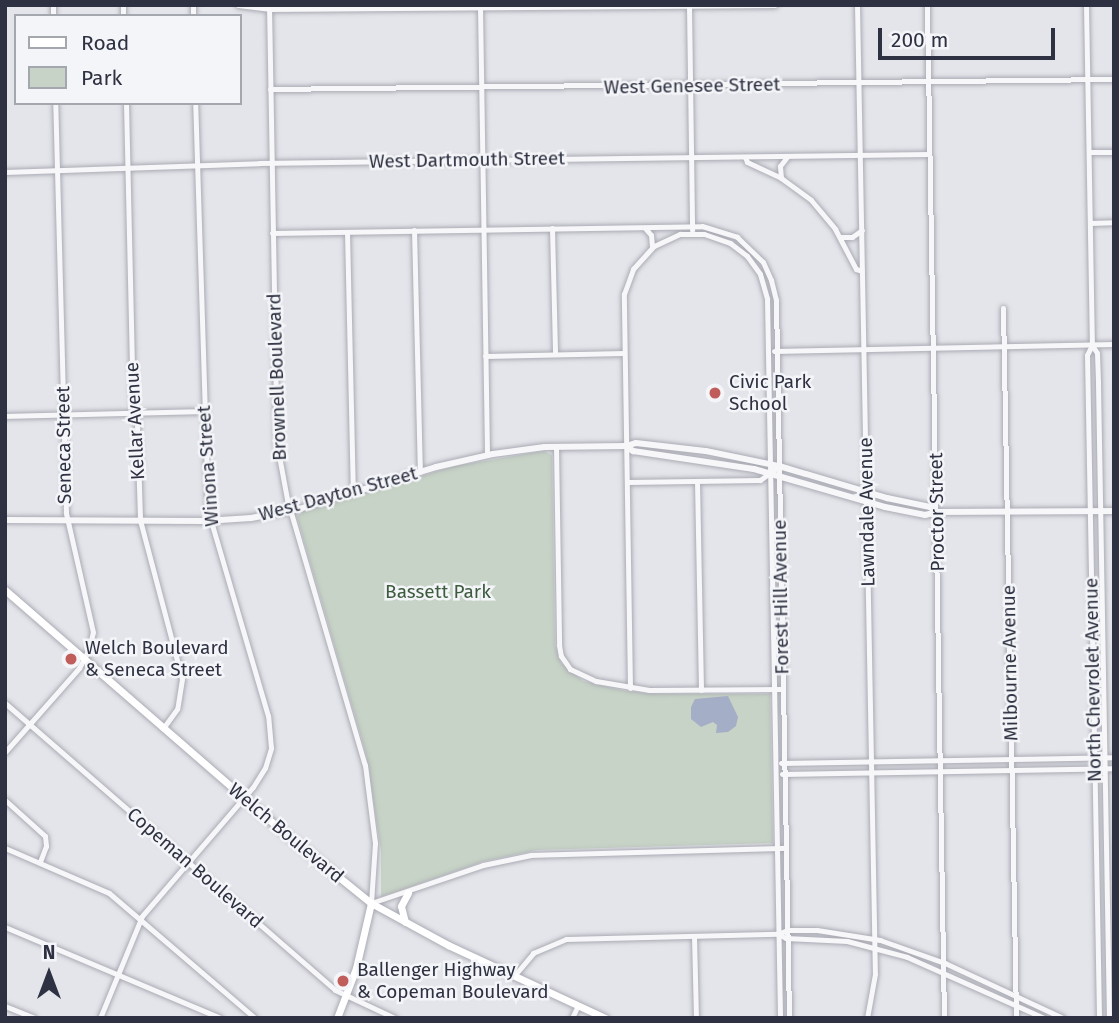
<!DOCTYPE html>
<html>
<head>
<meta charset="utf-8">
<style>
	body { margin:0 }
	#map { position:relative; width:1119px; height:1023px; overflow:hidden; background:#e4e5ea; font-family:"Fira Sans",sans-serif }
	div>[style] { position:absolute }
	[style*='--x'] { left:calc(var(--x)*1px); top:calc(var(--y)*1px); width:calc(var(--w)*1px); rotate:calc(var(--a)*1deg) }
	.green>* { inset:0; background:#c7d3c6 }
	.water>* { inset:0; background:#a4aec6 }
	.roads { filter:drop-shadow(0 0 2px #aaabb4) drop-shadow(0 0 2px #aaabb4) }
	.minor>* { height:5px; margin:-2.5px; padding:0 2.5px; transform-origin:2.5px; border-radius:2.5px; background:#f7f7f9 }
	.tertiary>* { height:6px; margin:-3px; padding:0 3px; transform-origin:3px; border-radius:3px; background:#f7f7f9 }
	.secondary>* { height:7px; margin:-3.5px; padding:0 3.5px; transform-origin:3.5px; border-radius:3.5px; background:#fff }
	.dots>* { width:19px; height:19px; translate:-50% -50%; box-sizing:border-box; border:4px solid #f4f5f8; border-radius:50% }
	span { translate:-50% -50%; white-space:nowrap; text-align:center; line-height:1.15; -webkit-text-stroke:5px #f4f5f8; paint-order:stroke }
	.street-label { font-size:19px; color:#2e3141 }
	.poi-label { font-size:19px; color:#2e3141 }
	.left { translate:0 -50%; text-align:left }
	.park-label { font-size:19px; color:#3d5b3d }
	.frame { position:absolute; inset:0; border:7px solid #2e3141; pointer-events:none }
	.legend { position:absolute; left:14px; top:14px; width:228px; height:91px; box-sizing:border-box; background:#f4f5f8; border:2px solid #a5a7af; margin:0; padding:9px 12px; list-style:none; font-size:21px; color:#2e3141 }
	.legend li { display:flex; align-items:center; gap:14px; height:35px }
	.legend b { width:35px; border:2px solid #a5a7af }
	.north { position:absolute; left:14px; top:939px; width:70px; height:70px; -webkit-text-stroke:5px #f4f5f8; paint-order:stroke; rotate:0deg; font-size:19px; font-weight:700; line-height:28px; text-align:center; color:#2e3141 }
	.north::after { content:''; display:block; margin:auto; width:24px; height:32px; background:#2e3141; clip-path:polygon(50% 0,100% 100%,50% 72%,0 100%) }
	.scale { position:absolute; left:878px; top:28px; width:177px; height:32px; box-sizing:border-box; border:4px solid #2e3141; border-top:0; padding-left:9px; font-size:21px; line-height:24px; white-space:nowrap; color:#2e3141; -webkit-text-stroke:5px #f4f5f8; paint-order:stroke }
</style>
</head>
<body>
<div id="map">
	<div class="green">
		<i style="clip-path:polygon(544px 451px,552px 455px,555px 645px,561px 663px,583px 681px,626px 691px,659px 694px,770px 694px,773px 843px,537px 850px,485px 861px,381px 897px,381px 851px,367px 757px,297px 517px,301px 512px,455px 466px)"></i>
	</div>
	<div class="water">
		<i style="clip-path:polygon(728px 696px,738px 717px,736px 726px,728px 732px,716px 733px,717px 725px,713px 722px,701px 727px,691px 719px,691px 707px,695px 699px)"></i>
	</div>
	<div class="roads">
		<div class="minor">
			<i style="--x:53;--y:5;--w:11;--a:90"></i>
			<i style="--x:123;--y:5;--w:11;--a:90"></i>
			<i style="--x:193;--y:5;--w:11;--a:90"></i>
			<i style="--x:238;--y:5;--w:31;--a:7"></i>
			<i style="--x:269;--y:9;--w:506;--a:-0.45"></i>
			<i style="--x:269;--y:5;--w:440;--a:89"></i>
			<i style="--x:277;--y:445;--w:55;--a:79.5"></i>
			<i style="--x:287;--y:499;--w:277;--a:73.7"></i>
			<i style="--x:365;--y:765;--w:79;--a:82.7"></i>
			<i style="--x:375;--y:843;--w:60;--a:93.8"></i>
			<i style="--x:371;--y:903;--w:118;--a:-18.7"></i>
			<i style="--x:483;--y:865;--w:49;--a:-11.8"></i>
			<i style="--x:531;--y:855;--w:255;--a:-1.6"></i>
			<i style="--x:857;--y:5;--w:969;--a:88.94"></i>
			<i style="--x:875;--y:974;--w:45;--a:100.3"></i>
			<i style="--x:927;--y:5;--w:1013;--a:89.04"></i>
			<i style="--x:1086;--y:5;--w:340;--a:89"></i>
			<i style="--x:1092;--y:345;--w:9;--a:58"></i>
			<i style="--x:1097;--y:353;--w:30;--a:88"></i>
			<i style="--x:1098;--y:383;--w:635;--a:89.01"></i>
			<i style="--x:689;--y:6;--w:224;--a:89.2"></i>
			<i style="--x:480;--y:7;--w:448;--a:89.1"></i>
			<i style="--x:270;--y:89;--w:844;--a:-0.68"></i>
			<i style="--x:126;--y:103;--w:303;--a:88.7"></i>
			<i style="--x:133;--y:406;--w:17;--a:77"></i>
			<i style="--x:137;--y:423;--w:97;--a:88.2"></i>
			<i style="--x:140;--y:520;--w:164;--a:75.2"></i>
			<i style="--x:182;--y:679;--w:30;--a:99"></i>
			<i style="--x:177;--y:709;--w:24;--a:126"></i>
			<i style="--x:1089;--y:152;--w:25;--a:0"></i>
			<i style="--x:745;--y:157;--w:5;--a:68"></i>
			<i style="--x:747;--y:162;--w:38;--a:25"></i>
			<i style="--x:781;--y:178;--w:37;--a:36"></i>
			<i style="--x:811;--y:200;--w:38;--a:50"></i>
			<i style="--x:835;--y:229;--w:45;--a:62.3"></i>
			<i style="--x:856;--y:269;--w:6;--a:18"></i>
			<i style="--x:5;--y:172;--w:254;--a:-2"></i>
			<i style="--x:259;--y:163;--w:670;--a:-0.77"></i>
			<i style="--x:781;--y:178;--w:12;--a:-95"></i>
			<i style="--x:780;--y:166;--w:11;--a:-52"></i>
			<i style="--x:1090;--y:223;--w:24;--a:-2"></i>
			<i style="--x:552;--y:228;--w:126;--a:88.6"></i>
			<i style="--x:645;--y:228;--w:9;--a:49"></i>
			<i style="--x:651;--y:235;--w:12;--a:85"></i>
			<i style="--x:414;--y:230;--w:242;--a:88.6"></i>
			<i style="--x:347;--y:232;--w:261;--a:88.7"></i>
			<i style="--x:272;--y:233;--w:430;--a:-0.9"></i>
			<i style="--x:702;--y:226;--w:37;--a:17"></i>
			<i style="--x:737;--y:237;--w:36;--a:44"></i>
			<i style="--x:763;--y:262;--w:20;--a:66"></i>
			<i style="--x:771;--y:280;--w:21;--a:76"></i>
			<i style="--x:776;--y:300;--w:718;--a:88.96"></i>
			<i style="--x:840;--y:237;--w:12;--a:0"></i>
			<i style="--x:852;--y:237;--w:12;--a:-35"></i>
			<i style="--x:1003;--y:308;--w:710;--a:88.95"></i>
			<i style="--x:1092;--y:345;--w:11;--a:117"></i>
			<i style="--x:1087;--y:355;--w:663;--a:88.96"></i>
			<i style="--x:774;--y:351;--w:340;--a:-1.2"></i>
			<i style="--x:485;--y:356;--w:139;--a:-1.2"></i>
			<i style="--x:5;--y:416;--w:198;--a:-1.4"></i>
			<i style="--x:556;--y:446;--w:199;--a:89.1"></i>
			<i style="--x:559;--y:645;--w:11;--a:80"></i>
			<i style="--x:561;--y:656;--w:16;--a:55"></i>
			<i style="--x:570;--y:669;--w:29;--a:25"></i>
			<i style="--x:596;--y:681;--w:54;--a:9.6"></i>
			<i style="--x:649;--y:690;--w:134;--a:-0.4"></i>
			<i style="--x:697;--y:481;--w:209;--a:88.9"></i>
			<i style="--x:628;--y:482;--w:132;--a:-0.9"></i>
			<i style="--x:760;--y:480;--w:24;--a:-36"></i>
			<i style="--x:630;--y:688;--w:394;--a:-90.9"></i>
			<i style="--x:624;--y:294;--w:27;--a:-70"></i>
			<i style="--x:633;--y:269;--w:31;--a:-48"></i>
			<i style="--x:654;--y:246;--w:29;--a:-25"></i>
			<i style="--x:680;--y:234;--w:24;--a:0"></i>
			<i style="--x:704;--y:234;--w:28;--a:19"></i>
			<i style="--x:730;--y:243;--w:21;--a:37"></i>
			<i style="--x:747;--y:256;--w:22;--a:54"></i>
			<i style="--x:760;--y:274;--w:26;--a:74"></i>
			<i style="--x:767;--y:299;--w:719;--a:88.96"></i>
			<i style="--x:5;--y:703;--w:437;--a:41"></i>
			<i style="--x:335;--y:990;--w:66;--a:25"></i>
			<i style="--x:5;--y:752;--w:112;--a:-48.6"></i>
			<i style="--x:79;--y:668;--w:21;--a:-62"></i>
			<i style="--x:89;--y:649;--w:17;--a:-77"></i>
			<i style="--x:93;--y:632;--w:122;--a:-102.8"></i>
			<i style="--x:66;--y:513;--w:410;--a:-91.5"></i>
			<i style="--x:781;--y:763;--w:333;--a:-1"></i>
			<i style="--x:782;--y:774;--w:332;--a:-1"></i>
			<i style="--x:5;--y:800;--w:54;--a:42"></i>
			<i style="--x:45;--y:836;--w:10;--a:84"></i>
			<i style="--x:46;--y:846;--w:17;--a:111"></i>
			<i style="--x:5;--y:848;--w:113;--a:23.4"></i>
			<i style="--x:109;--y:893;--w:192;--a:40.6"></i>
			<i style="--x:5;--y:927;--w:233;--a:22.9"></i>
			<i style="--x:778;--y:934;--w:10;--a:-24"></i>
			<i style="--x:787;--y:930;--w:30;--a:0"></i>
			<i style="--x:817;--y:930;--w:64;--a:9"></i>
			<i style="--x:880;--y:940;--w:69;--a:19.5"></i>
			<i style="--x:945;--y:963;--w:130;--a:25"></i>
			<i style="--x:694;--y:936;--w:82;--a:88.6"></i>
			<i style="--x:514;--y:976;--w:30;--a:-50"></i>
			<i style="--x:533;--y:953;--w:36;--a:-23"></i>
			<i style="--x:566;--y:939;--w:212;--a:-1.4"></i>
			<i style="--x:778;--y:934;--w:9;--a:27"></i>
			<i style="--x:786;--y:938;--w:61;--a:2.8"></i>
			<i style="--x:847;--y:941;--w:62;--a:14.9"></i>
			<i style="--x:907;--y:957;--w:150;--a:24"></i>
			<i style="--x:5;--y:1006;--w:31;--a:22"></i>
			<i style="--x:100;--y:1018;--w:110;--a:-67.6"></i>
			<i style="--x:142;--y:916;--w:170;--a:-49.3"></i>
			<i style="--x:253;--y:787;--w:22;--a:-58"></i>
			<i style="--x:265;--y:768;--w:21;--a:-73"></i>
			<i style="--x:271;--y:748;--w:32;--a:-95"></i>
			<i style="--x:268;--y:716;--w:214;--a:-106.3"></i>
			<i style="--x:208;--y:511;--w:408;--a:-91.8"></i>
			<i style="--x:572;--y:1018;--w:14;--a:-65"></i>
		</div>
		<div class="tertiary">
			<i style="--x:626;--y:446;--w:9;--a:36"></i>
			<i style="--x:633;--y:451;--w:122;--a:8.5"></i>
			<i style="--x:754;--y:469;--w:136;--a:16.2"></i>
			<i style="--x:885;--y:507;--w:41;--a:11.3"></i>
			<i style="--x:925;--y:515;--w:12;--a:-14"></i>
			<i style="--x:937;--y:512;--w:177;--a:-0.3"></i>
			<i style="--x:5;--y:520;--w:200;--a:0.3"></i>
			<i style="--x:205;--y:521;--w:46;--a:-3.7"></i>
			<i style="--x:251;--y:518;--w:49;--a:-10.6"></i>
			<i style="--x:299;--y:509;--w:143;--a:-17"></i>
			<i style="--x:436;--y:467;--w:58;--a:-12.8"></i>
			<i style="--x:493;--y:454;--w:52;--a:-7.7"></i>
			<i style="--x:545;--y:447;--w:81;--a:-0.7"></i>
			<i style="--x:626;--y:446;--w:10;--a:-17"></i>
			<i style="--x:636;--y:443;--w:70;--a:6.5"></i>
			<i style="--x:706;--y:451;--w:75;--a:11.6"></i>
			<i style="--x:779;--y:466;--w:113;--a:16.5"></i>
			<i style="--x:887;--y:498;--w:44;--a:11.8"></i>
			<i style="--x:930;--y:507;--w:9;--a:36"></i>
		</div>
		<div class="secondary">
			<i style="--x:5;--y:590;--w:374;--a:41"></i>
			<i style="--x:287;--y:835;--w:108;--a:39"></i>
			<i style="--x:371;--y:903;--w:88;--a:28.6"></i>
			<i style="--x:448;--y:945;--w:173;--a:24.9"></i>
			<i style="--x:405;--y:922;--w:16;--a:-104"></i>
			<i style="--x:401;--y:906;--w:15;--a:-62"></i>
			<i style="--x:337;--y:1018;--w:53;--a:-69.2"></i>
			<i style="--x:356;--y:968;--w:67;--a:-77"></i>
		</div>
	</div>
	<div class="dots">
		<i style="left:715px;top:393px;background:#c05c59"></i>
		<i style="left:71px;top:659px;background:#c05c59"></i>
		<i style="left:343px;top:981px;background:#c05c59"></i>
	</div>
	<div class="street-label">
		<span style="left:692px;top:86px;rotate:-1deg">West Genesee Street</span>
		<span style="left:467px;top:160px;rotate:-1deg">West Dartmouth Street</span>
		<span style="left:277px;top:377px;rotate:-92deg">Brownell Boulevard</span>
		<span style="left:135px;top:421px;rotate:-93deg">Kellar Avenue</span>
		<span style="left:64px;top:445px;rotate:-91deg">Seneca Street</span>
		<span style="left:208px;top:466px;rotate:-94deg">Winona Street</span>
		<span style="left:338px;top:494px;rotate:-15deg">West Dayton Street</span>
		<span style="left:867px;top:512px;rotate:-91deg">Lawndale Avenue</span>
		<span style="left:937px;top:512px;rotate:-91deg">Proctor Street</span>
		<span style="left:781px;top:597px;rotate:-91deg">Forest Hill Avenue</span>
		<span style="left:1010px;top:663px;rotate:-91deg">Milbourne Avenue</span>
		<span style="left:1093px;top:680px;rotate:-91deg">North Chevrolet Avenue</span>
		<span style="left:286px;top:833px;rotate:40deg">Welch Boulevard</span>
		<span style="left:195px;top:868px;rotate:41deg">Copeman Boulevard</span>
	</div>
	<div class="poi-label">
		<span class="left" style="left:729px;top:393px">Civic Park<br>School</span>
		<span class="left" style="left:85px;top:659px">Welch Boulevard<br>&amp; Seneca Street</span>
		<span class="left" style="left:357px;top:981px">Ballenger Highway<br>&amp; Copeman Boulevard</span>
	</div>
	<div class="park-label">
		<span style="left:438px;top:592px">Bassett Park</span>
	</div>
	<div class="frame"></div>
	<ul class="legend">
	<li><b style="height:9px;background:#fff"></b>Road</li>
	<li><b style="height:19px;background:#c7d3c6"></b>Park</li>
	</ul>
	<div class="north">N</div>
	<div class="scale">200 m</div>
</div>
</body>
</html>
